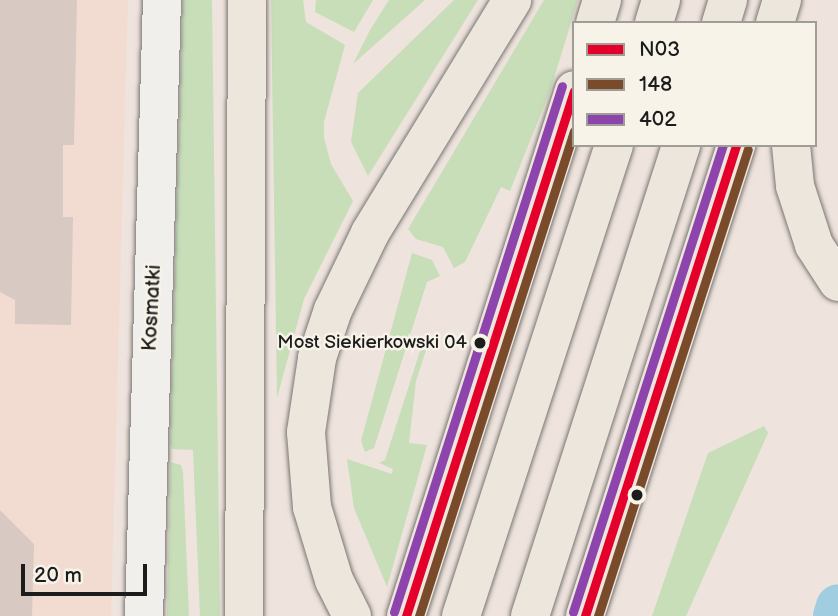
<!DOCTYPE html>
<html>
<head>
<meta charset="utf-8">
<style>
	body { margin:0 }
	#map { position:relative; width:838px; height:616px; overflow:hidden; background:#eee3dd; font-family:"Balsamiq Sans",sans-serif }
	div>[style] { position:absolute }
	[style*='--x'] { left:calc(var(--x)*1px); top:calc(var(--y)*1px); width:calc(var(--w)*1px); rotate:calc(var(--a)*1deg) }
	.built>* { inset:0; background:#f2dcd1 }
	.green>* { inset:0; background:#c7deb9 }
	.canal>* { height:44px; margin:-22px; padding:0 22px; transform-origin:22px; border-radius:22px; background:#a1cde0 }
	.building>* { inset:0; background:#d8c9c3 }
	.roads { filter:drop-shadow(0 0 2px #7a7673) drop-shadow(0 0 2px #7a7673) }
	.minor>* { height:38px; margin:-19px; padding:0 19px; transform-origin:19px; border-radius:19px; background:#f1efeb }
	.major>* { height:38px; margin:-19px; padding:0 19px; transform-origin:19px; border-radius:19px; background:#ece6dd }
	.bus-1>* { height:9px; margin:-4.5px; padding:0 4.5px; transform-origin:4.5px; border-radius:4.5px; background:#e4002b }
	.bus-2>* { height:9px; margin:-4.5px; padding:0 4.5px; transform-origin:4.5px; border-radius:4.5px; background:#7a4b2a }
	.bus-3>* { height:9px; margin:-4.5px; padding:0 4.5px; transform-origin:4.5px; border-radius:4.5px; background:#8e44ad }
	.dots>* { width:19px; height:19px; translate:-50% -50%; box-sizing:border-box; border:4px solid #f7f3e8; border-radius:50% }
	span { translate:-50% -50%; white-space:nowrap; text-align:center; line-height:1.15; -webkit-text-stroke:5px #f7f3e8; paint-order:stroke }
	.bus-label { font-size:19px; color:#1c1c1c }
	.right { translate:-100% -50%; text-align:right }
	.street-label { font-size:21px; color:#1c1c1c }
	.legend { position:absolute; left:572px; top:21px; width:245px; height:126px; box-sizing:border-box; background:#f7f3e8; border:2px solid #9f9d96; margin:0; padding:9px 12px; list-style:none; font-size:21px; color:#1c1c1c }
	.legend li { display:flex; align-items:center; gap:14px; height:35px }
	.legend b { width:35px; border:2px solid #9f9d96 }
	.scale { position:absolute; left:21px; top:564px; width:126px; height:32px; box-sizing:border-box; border:4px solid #1c1c1c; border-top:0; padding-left:9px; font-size:21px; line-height:24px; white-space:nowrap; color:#1c1c1c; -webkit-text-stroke:5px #f7f3e8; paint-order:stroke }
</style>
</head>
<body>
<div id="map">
	<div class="built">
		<i style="clip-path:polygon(0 0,128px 0,111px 616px,0 616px)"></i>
	</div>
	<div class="green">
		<i style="clip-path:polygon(183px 0,212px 0,220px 616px,200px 616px,193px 450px,172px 449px,170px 444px)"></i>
		<i style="clip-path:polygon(271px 0,303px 0,306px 22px,345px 45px,324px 122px,324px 138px,331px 164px,353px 201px,304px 299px,277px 398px)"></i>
		<i style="clip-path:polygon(316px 0,373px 0,354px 32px,315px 12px)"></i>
		<i style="clip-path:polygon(389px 0,425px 0,353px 64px,370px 30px)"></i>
		<i style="clip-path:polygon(454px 0,478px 0,368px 176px,351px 142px,358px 93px)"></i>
		<i style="clip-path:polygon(544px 0,578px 0,550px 91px,510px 191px,501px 187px,465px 262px,454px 268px,443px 247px,416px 239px,408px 229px)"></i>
		<i style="clip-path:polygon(412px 253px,432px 260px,440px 276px,427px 282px,374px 448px,365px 452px,361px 441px)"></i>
		<i style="clip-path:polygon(421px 348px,426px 350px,416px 381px,409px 443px,427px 445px,387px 587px,354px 508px,347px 459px,392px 474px,393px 469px,379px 463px,385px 460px)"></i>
		<i style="clip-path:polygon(764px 426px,768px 433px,686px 616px,652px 616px,708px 453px)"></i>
		<i style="clip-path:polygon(170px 462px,181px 465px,183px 472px,189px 616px,167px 616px)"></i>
	</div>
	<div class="canal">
		<i style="--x:835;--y:616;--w:10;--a:-73"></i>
	</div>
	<div class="building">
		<i style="clip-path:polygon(0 0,77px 0,74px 145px,63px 145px,63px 217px,73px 217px,71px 325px,15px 324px,15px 300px,0 292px)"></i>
		<i style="clip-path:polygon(0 510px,34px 544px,32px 616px,0 616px)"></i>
	</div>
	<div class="roads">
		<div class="minor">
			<i style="--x:144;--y:616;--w:616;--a:-88.33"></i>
		</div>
		<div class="major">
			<i style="--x:595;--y:23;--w:24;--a:-73"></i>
			<i style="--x:654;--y:23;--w:24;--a:-73"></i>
			<i style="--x:721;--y:23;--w:24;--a:-73"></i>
			<i style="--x:775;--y:23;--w:24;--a:-73"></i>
			<i style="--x:791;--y:145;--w:41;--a:84.4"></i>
			<i style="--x:795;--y:186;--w:62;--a:72.1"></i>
			<i style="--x:814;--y:245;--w:44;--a:57"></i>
			<i style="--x:244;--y:616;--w:616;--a:-89.72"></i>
			<i style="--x:352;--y:616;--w:40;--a:-116.6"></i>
			<i style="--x:334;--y:580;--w:76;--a:-106.8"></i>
			<i style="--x:312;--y:507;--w:75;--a:-94.6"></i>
			<i style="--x:306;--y:432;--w:75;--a:-81.5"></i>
			<i style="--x:317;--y:358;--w:51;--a:-71.6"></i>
			<i style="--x:333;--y:310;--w:85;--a:-64.3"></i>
			<i style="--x:370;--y:233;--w:273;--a:-58.6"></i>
			<i style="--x:406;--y:616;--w:552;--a:-72.29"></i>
			<i style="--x:461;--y:616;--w:495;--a:-72"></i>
			<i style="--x:530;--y:616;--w:495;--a:-72.2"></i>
			<i style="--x:585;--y:616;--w:495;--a:-72.2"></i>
		</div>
	</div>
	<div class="bus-1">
		<i style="--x:406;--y:616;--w:551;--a:-72.26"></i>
		<i style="--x:585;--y:616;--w:495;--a:-72.2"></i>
	</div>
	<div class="bus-2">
		<i style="--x:419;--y:616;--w:509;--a:-72.28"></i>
		<i style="--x:598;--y:616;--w:490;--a:-72.2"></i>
	</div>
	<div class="bus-3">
		<i style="--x:394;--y:612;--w:552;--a:-72.29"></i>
		<i style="--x:573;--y:612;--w:490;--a:-72.2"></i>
	</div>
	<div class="dots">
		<i style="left:480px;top:343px;background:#1c1c1c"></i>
		<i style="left:637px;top:495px;background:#1c1c1c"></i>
	</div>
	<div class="bus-label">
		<span class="right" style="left:467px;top:343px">Most Siekierkowski 04</span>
	</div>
	<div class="street-label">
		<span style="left:152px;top:308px;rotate:-87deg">Kosmatki</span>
	</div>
	<ul class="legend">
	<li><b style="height:9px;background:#e4002b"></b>N03</li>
	<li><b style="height:9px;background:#7a4b2a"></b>148</li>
	<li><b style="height:9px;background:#8e44ad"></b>402</li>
	</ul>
	<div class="scale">20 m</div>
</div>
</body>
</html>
